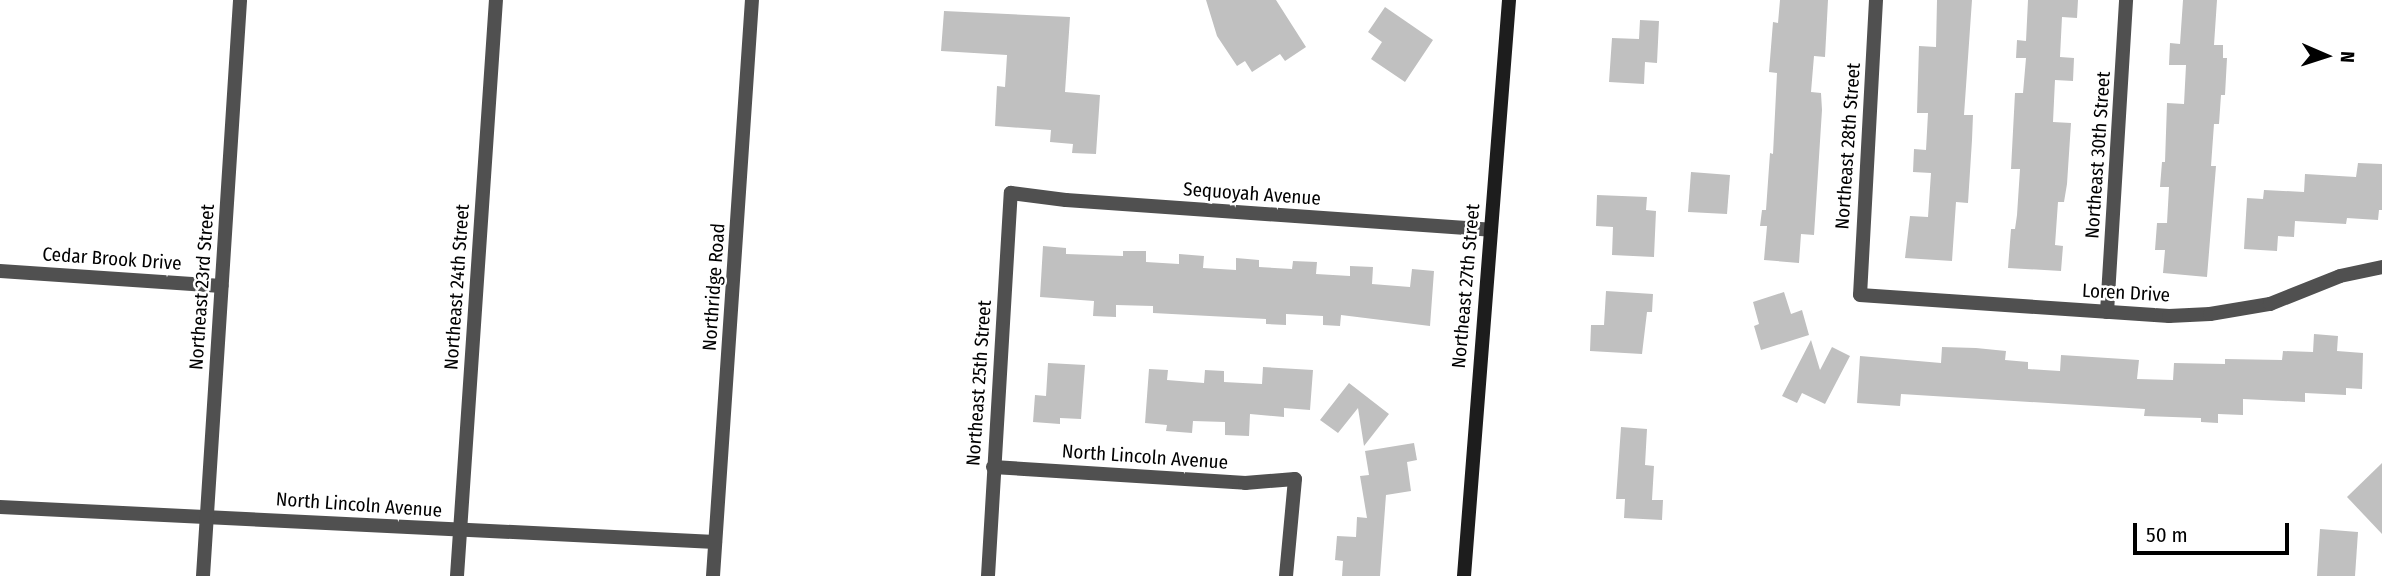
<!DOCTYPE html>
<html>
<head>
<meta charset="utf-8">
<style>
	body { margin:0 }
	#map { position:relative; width:2382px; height:576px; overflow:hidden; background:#fff; font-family:"Fira Sans Condensed",sans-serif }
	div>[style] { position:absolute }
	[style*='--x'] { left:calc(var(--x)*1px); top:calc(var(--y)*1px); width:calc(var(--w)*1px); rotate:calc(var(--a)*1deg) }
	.building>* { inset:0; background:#c0c0c0 }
	.street>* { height:14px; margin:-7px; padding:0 7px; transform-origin:7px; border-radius:7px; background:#505050 }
	.secondary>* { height:14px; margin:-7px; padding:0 7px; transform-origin:7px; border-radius:7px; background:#1d1d1d }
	span { translate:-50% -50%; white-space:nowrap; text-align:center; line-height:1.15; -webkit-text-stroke:5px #fff; paint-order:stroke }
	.street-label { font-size:19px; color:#000 }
	.north { position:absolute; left:2291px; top:21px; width:70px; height:70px; -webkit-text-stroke:5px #fff; paint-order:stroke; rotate:93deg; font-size:19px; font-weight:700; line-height:28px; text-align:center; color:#000 }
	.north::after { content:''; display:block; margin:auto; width:24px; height:32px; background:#000; clip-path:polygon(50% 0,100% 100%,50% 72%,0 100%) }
	.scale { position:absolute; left:2133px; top:523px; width:156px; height:32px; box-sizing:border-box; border:4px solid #000; border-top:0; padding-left:9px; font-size:21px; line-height:24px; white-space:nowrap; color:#000; -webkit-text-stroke:5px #fff; paint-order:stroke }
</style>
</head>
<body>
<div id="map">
	<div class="building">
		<i style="clip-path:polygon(1206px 0,1276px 0,1306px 47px,1285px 61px,1280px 54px,1252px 72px,1245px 61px,1237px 66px,1217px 36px)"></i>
		<i style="clip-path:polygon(1780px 0,1828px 0,1825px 57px,1814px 56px,1811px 92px,1821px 93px,1822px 110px,1814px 235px,1801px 234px,1799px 263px,1764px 260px,1767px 226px,1760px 226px,1762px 210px,1766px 210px,1770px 153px,1773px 154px,1777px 73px,1769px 72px,1773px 22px,1778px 23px)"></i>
		<i style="clip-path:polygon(1937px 0,1972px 0,1964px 115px,1973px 115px,1972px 140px,1968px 203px,1956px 202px,1952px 261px,1905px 258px,1910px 216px,1928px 217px,1931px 173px,1913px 172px,1914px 149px,1926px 150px,1928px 113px,1917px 113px,1919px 46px,1936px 47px)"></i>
		<i style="clip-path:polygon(2028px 0,2078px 0,2077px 18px,2062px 17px,2060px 57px,2074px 58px,2073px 81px,2055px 80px,2053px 122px,2071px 123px,2067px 184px,2064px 202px,2058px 202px,2055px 245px,2063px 246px,2061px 271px,2008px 268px,2011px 229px,2015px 229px,2017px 215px,2020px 169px,2011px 169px,2015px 93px,2023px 93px,2026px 58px,2016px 58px,2017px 40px,2026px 41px)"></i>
		<i style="clip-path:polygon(2183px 0,2217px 0,2214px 45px,2223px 45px,2223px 58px,2227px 58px,2225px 95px,2221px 95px,2219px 124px,2214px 124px,2211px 166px,2216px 166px,2207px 277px,2163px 273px,2165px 250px,2155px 250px,2157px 223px,2167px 223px,2169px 187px,2160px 187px,2162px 162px,2165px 162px,2167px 103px,2184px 104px,2186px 65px,2169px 65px,2170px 43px,2180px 44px)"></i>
		<i style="clip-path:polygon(1385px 7px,1433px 40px,1405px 82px,1371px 59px,1382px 42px,1368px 32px)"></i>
		<i style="clip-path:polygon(944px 11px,1070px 17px,1065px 92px,1100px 95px,1096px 154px,1072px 153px,1073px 144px,1050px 142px,1051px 130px,995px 126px,997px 86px,1005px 87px,1007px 55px,941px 51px)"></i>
		<i style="clip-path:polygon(1640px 20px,1659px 21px,1657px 63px,1645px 62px,1644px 84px,1609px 82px,1612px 38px,1639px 39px)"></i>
		<i style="clip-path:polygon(2358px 163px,2382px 164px,2382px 210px,2379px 210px,2378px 220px,2347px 218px,2346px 224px,2295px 221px,2294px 237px,2278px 236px,2277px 251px,2244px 249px,2247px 198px,2263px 199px,2264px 190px,2304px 192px,2305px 174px,2356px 177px)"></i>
		<i style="clip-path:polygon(1691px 172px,1730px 175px,1727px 214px,1688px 212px)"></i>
		<i style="clip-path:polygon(1597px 195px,1647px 197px,1646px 210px,1656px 211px,1654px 257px,1612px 255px,1613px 227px,1596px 226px)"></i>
		<i style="clip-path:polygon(1043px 246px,1066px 248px,1066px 254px,1123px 256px,1123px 251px,1146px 251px,1146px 262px,1179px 264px,1179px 254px,1204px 256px,1203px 268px,1236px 270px,1236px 258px,1259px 260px,1259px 267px,1292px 269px,1293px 261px,1317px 262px,1316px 274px,1350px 276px,1350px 266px,1373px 267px,1372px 284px,1410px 287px,1412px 269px,1434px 271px,1430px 326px,1341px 315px,1340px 326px,1323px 325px,1323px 316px,1286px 314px,1286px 325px,1266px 324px,1266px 319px,1153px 313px,1153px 306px,1116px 305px,1116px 317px,1093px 316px,1094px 301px,1040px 297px)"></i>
		<i style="clip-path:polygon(1606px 291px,1653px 294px,1652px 312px,1647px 312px,1642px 354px,1590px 351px,1591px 325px,1604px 325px)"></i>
		<i style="clip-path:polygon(1784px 292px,1791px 314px,1802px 310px,1809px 335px,1761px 350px,1754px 326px,1759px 324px,1753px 302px)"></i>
		<i style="clip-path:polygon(2314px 334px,2338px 336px,2337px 351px,2363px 353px,2362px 389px,2346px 388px,2346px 395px,2305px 393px,2305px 402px,2243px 399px,2243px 415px,2218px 414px,2218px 423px,2201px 422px,2201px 418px,2144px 416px,2145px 409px,1933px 396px,1901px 394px,1900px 406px,1857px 403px,1860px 356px,1941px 363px,1942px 347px,1976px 348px,2006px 351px,2005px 360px,2028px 362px,2028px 369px,2060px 371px,2061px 355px,2139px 360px,2137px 379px,2173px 380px,2174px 363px,2225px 364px,2225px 359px,2282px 360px,2283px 351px,2313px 352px)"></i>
		<i style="clip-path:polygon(1811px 340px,1820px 370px,1832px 347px,1850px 356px,1825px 404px,1802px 393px,1797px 403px,1782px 396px)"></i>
		<i style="clip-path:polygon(1048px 363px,1085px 365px,1081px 419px,1060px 418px,1060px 424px,1033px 422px,1035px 395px,1046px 396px)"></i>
		<i style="clip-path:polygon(1263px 367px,1313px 370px,1310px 410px,1284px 408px,1284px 417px,1250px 414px,1249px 436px,1225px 435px,1225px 422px,1193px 421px,1192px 433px,1166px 431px,1167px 425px,1145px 423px,1149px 369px,1168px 370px,1167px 380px,1204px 383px,1205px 370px,1224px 371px,1224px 382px,1262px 384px)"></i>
		<i style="clip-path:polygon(1349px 383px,1389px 414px,1364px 446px,1358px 408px,1338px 433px,1320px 420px)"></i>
		<i style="clip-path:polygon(1621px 427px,1647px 429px,1645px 465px,1654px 466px,1652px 500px,1663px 500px,1662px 520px,1624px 518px,1625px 499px,1616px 499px)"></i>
		<i style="clip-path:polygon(1414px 443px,1417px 460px,1407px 462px,1411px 491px,1386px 495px,1380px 576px,1342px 576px,1343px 561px,1335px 560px,1337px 536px,1356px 537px,1357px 517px,1367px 518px,1360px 476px,1369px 475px,1365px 451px)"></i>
		<i style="clip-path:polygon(2382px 463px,2382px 534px,2347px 497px)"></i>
		<i style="clip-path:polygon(2320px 529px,2358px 532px,2355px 576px,2317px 576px)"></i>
	</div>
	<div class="street">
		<i style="--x:1876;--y:0;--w:295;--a:93.1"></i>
		<i style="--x:1860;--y:295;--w:310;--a:3.9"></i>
		<i style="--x:2169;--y:316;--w:41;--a:-2.8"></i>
		<i style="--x:2210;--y:314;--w:61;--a:-9.5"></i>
		<i style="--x:2270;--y:304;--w:75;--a:-21.8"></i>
		<i style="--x:2340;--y:276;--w:43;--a:-12.1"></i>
		<i style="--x:0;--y:271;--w:222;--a:3.9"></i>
		<i style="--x:2107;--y:312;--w:313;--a:-86.5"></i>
		<i style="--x:993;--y:467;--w:253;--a:3.6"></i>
		<i style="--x:1245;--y:483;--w:50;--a:-4.6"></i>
		<i style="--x:1295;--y:479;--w:97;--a:95.3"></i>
		<i style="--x:0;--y:507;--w:716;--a:2.8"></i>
		<i style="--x:203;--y:576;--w:577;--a:-86.32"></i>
		<i style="--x:457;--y:576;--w:577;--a:-86.13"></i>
		<i style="--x:713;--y:576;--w:577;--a:-86.13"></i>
		<i style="--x:988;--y:576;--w:384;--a:-86.6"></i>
		<i style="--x:1011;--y:193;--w:55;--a:7.3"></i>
		<i style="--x:1066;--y:200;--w:426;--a:4"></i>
	</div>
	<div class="secondary">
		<i style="--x:1464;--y:576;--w:578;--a:-85.53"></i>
	</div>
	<div class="street-label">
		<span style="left:1848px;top:146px;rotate:-86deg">Northeast 28th Street</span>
		<span style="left:2098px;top:155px;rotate:-86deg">Northeast 30th Street</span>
		<span style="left:1252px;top:194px;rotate:4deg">Sequoyah Avenue</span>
		<span style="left:112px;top:259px;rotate:4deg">Cedar Brook Drive</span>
		<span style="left:1466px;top:286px;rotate:-85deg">Northeast 27th Street</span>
		<span style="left:202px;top:287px;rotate:-86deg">Northeast 23rd Street</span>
		<span style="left:457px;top:287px;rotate:-86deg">Northeast 24th Street</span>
		<span style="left:714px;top:287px;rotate:-86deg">Northridge Road</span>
		<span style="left:2126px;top:293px;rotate:3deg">Loren Drive</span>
		<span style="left:979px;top:383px;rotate:-86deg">Northeast 25th Street</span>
		<span style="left:1145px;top:457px;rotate:4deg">North Lincoln Avenue</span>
		<span style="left:359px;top:505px;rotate:4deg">North Lincoln Avenue</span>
	</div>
	<div class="north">N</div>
	<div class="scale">50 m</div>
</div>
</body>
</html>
